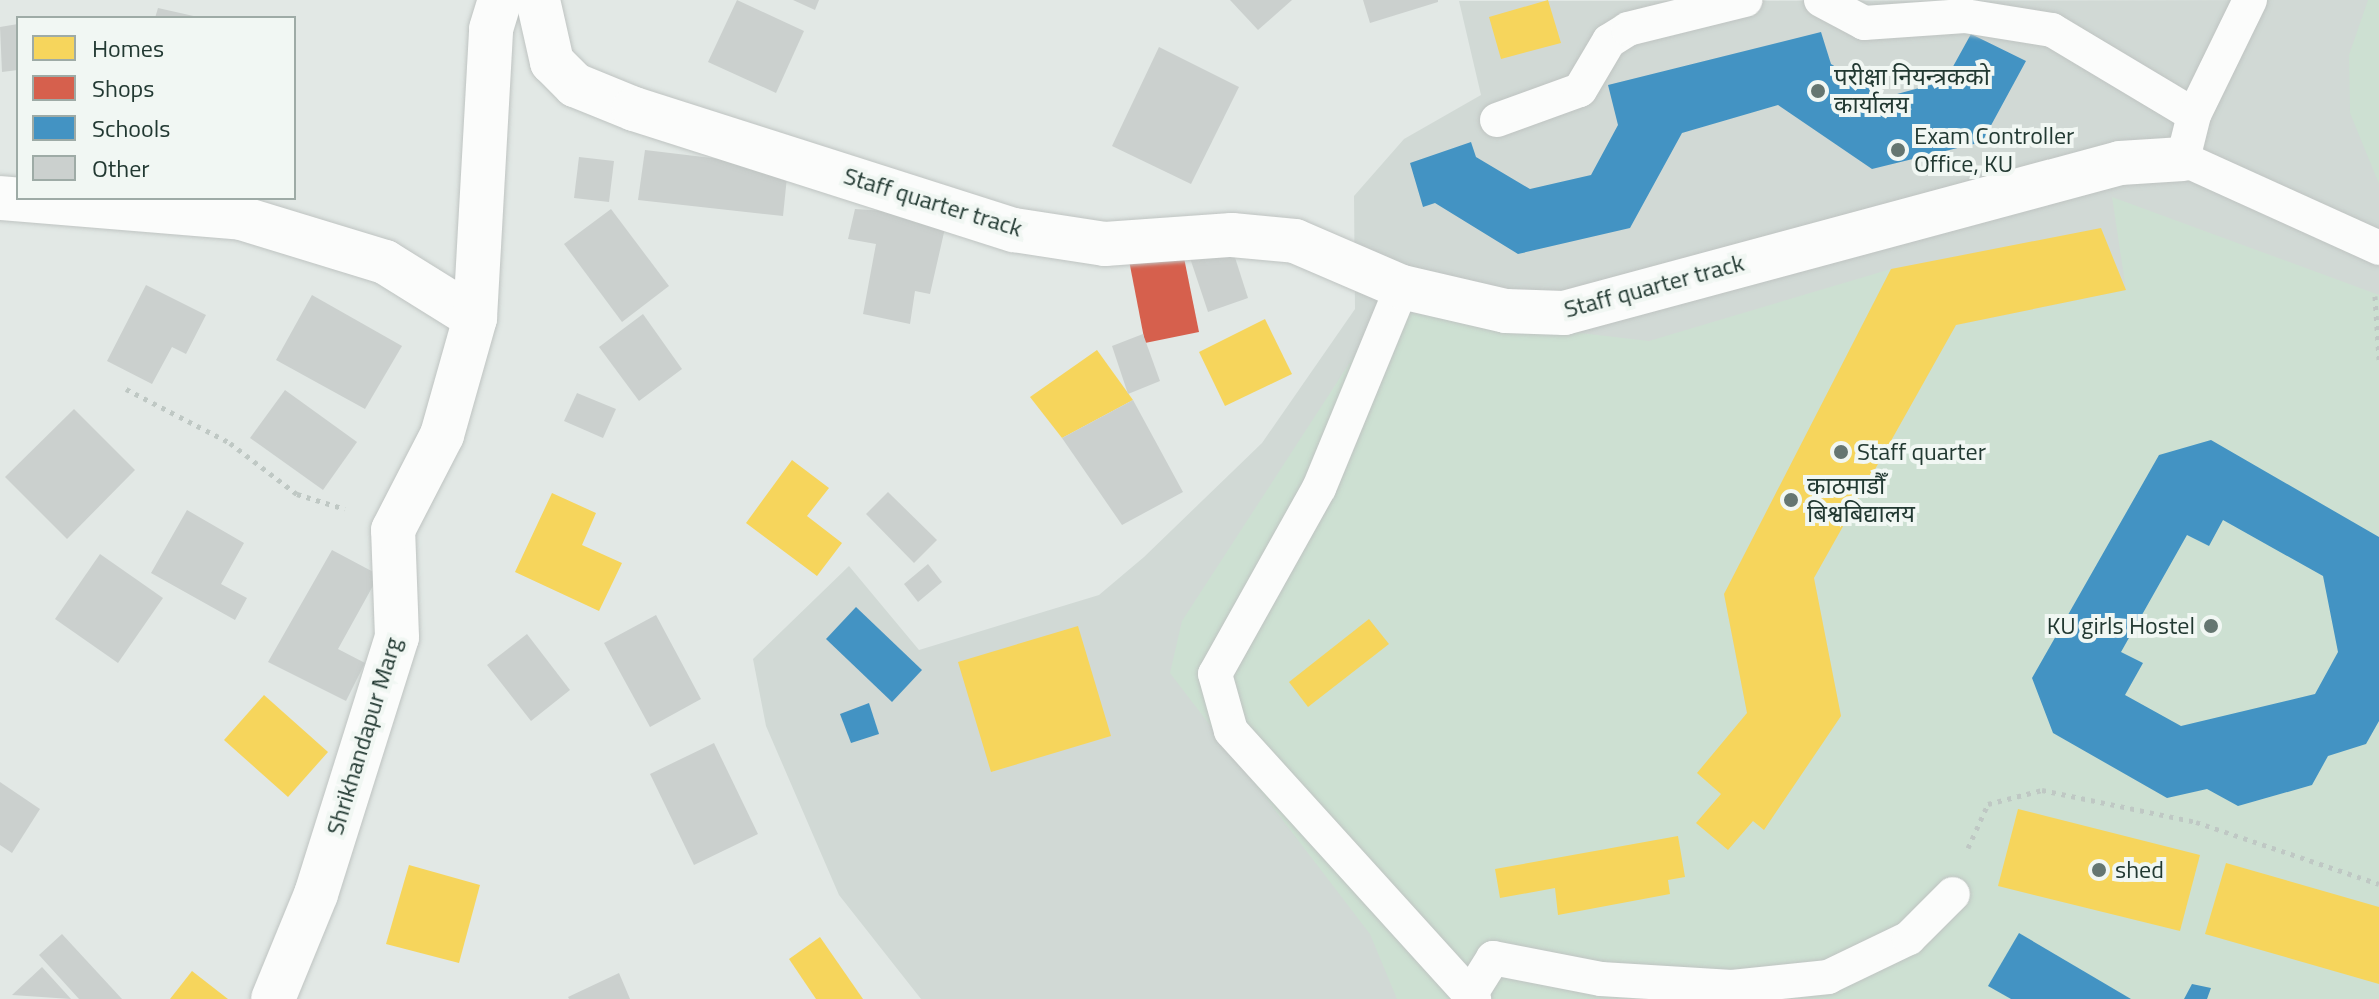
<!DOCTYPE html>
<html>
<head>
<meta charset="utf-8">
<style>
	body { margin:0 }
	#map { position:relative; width:2379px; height:999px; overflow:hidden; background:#e2e8e5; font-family:"Titillium Web","Noto Sans Devanagari",sans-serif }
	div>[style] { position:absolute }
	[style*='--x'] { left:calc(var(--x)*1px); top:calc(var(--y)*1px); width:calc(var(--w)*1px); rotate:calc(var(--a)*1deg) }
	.built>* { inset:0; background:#d1d9d5 }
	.green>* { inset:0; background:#cde0d2 }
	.homes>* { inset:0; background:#f6d55c }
	.shops>* { inset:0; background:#d6604d }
	.schools>* { inset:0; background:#4393c3 }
	.building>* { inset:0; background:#cbd0ce }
	.path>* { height:5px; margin-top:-2.5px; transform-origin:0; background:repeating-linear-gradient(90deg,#bfc8c4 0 4px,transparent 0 10px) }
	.roads { filter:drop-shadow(0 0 2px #bfc4c2) drop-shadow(0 0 2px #bfc4c2) }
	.lane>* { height:34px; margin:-17px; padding:0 17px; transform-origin:17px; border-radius:17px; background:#fbfcfb }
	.street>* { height:44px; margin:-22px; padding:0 22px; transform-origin:22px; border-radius:22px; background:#fbfcfb }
	.dots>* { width:22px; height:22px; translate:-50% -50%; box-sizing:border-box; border:4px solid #f1f7f3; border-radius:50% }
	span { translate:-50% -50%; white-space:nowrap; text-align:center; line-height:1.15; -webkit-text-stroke:8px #f1f7f3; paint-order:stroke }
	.poi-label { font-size:24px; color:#223932 }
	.left { translate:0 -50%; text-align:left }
	.right { translate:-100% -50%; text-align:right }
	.street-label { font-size:24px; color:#223932 }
	.legend { position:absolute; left:16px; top:16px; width:280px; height:184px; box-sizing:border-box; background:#f1f7f3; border:2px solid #9eaba6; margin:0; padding:10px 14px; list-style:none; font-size:24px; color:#223932 }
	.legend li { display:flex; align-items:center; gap:16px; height:40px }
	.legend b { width:40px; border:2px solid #9eaba6 }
</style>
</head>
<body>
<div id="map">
	<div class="built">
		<i style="clip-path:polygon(2379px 0,2379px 999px,921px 999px,839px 895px,766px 726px,753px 659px,849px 566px,919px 650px,1099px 595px,1144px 557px,1262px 443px,1355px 309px,1354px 196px,1404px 139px,1481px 95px,1459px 1px)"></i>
	</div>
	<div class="green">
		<i style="clip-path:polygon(2368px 0,2379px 0,2379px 184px,2350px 113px,2349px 55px)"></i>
		<i style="clip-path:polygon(2112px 197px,2379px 295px,2379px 999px,1397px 999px,1370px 934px,1170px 673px,1182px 621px,1384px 310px,1649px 341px,1891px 269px,1724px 594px,1747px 713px,1698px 773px,1721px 794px,1696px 823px,1728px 850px,1753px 821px,1764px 829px,1841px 716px,1814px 578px,1956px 325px,2126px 290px)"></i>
	</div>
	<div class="homes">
		<i style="clip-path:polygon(1548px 0,1561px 43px,1501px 59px,1489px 17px)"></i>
		<i style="clip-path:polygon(2101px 228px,2126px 290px,1956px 325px,1814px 578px,1841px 716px,1764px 830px,1753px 821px,1728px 850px,1696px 823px,1721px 794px,1697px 773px,1747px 713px,1724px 594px,1891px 269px)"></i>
		<i style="clip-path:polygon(1265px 319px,1292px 374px,1225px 406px,1199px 352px)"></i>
		<i style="clip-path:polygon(1097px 350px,1133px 400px,1062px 438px,1030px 397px)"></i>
		<i style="clip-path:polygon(792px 460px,829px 488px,807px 516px,842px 543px,817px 576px,746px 523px)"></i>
		<i style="clip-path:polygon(552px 493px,596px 513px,582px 545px,622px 563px,599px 611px,515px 572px)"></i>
		<i style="clip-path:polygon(1369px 619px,1389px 644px,1308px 707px,1289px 682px)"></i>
		<i style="clip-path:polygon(1078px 626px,1111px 736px,991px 772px,958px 662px)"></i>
		<i style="clip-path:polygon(264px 695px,328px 752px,288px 797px,224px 740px)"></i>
		<i style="clip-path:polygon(2018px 809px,2200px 855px,2180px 931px,1998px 886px)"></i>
		<i style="clip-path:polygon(1678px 836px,1685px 877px,1668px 880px,1670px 894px,1558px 915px,1555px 888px,1500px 898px,1495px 869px)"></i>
		<i style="clip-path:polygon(2226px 863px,2379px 907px,2379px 984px,2205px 934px)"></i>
		<i style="clip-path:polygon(409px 865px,480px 885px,459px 963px,386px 944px)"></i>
		<i style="clip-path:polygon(820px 937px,863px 999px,816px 999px,789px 959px)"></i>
		<i style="clip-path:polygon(192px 971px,228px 999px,170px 999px)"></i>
	</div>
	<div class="shops">
		<i style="clip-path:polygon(1180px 238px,1199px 332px,1145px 343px,1127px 250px)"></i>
	</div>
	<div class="schools">
		<i style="clip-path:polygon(1821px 32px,1831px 64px,1886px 97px,1945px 81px,1971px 34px,2026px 61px,1982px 142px,1872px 169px,1778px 105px,1682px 133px,1630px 228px,1518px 254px,1435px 203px,1423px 207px,1410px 163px,1471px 142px,1476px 157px,1530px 189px,1591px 175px,1618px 125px,1608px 85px)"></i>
		<i style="clip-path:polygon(evenodd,2211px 440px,2379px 537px,2379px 721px,2366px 744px,2328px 756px,2312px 785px,2238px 806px,2207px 789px,2167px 798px,2053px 733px,2032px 678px,2159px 455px,2211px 440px,2223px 520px,2323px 576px,2338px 652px,2315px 694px,2181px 726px,2125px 695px,2143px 663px,2121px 652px,2187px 535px,2209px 546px,2223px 520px)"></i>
		<i style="clip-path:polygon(856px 607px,922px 670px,892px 702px,826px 639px)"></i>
		<i style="clip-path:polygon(869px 703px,879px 734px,851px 743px,840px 714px)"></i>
		<i style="clip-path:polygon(2019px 933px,2131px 999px,2011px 999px,1988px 986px)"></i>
		<i style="clip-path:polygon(2192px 984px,2211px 988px,2207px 999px,2184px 999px)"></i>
	</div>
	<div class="building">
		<i style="clip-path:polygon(737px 0,804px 31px,776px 93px,708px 62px)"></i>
		<i style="clip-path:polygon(793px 0,819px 0,815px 10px)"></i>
		<i style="clip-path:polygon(1230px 0,1292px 0,1258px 30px)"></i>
		<i style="clip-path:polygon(1363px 0,1438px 0,1438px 2px,1370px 23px)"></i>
		<i style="clip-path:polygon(158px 8px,198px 17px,198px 18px,155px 18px)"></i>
		<i style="clip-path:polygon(18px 24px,18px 70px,2px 72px,0 27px)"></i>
		<i style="clip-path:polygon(1159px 47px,1239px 87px,1191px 184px,1112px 146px)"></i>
		<i style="clip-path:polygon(645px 150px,788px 167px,783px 216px,638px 200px)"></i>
		<i style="clip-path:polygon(579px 157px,614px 161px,609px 202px,574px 198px)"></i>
		<i style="clip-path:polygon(611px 209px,669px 286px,622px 322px,564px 244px)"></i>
		<i style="clip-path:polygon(855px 209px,948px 215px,930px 294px,915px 291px,910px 324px,863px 314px,876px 244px,848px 239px)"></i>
		<i style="clip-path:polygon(1231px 245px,1248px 298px,1208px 312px,1190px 258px)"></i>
		<i style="clip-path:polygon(146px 285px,206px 315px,186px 354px,172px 347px,152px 384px,107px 361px)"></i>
		<i style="clip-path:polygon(312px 295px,402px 346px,365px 409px,276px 360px)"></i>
		<i style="clip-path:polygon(643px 314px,682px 369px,639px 401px,599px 347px)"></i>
		<i style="clip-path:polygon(1143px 334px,1160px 381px,1128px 394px,1112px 346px)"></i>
		<i style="clip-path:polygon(285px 390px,357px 442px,323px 490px,250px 438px)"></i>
		<i style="clip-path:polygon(577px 393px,616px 409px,603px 438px,564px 421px)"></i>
		<i style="clip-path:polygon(1133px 400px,1183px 492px,1122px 525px,1062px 438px)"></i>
		<i style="clip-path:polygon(74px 409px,135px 470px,67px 539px,5px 477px)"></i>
		<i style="clip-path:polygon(888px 492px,937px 540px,914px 563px,866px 514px)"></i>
		<i style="clip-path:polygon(187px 510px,244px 543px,221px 584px,247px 598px,235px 620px,151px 573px)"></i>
		<i style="clip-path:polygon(332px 550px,379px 575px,338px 649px,365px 663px,346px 701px,268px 662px)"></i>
		<i style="clip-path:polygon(100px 554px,163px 598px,118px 663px,55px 619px)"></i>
		<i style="clip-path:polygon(928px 564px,942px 582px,918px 602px,904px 584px)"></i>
		<i style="clip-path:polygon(656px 615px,701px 699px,650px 727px,604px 643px)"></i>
		<i style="clip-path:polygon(527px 634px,570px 690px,531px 721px,487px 665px)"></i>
		<i style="clip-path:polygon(714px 743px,758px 834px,694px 865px,650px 774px)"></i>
		<i style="clip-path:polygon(0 782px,40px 809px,12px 853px,0 845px)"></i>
		<i style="clip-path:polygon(62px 934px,122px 999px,79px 999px,39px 955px)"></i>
		<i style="clip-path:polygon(42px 967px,71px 999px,12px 995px)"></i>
		<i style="clip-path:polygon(619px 973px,630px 999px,569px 999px,568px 997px)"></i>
	</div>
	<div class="path">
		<i style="--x:2375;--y:296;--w:64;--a:86.4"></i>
		<i style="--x:126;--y:389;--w:117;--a:27.4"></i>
		<i style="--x:230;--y:443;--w:84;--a:37.3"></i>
		<i style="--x:297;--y:494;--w:50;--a:17.4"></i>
		<i style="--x:1968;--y:848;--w:48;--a:-65.6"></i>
		<i style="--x:1988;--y:804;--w:56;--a:-14.5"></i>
		<i style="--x:2042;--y:790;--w:157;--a:11.7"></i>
		<i style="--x:2196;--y:822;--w:193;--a:18.7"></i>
	</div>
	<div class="roads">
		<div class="lane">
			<i style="--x:1821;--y:0;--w:49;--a:28.1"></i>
			<i style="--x:1864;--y:23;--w:101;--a:-4"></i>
			<i style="--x:1965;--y:16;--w:88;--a:9.1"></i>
			<i style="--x:2052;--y:30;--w:165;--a:30.9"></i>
			<i style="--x:2250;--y:0;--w:128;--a:116"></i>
			<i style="--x:2194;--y:115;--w:45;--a:104"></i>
			<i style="--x:2183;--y:159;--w:215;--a:24.4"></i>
			<i style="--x:1497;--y:120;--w:88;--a:-19.9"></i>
			<i style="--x:1580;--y:90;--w:57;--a:-59.4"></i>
			<i style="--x:1609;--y:41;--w:22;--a:-32"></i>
			<i style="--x:1628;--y:29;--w:121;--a:-13.9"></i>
			<i style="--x:1402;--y:287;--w:217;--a:112.4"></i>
			<i style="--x:1319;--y:488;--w:213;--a:119.2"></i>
			<i style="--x:1215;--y:674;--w:59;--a:74.3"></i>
			<i style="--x:1231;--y:731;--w:362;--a:47.8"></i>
			<i style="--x:1472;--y:992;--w:40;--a:-58"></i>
			<i style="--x:1493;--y:958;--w:110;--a:11"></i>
			<i style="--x:1601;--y:979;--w:131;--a:3.5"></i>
			<i style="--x:1732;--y:987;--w:97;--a:-5.9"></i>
			<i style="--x:1828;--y:977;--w:90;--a:-25.7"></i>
			<i style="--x:1909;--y:938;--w:62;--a:-45"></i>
		</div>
		<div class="street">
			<i style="--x:538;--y:0;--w:64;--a:77.3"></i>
			<i style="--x:552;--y:62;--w:33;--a:45"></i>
			<i style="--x:575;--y:85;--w:64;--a:22.1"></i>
			<i style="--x:634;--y:109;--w:399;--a:17.7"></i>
			<i style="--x:1014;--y:230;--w:92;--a:8.7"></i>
			<i style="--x:1105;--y:244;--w:127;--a:-4.1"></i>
			<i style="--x:1232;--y:235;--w:63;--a:5.4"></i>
			<i style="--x:1295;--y:241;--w:116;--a:23.3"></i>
			<i style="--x:1402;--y:287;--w:107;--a:13"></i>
			<i style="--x:1506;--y:311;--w:58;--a:2"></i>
			<i style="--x:1564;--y:313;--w:576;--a:-15.1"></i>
			<i style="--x:2120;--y:163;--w:63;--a:-3.6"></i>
			<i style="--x:0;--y:198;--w:242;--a:4.7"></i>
			<i style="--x:241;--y:218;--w:151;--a:17"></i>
			<i style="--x:385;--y:262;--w:106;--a:31.9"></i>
			<i style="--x:273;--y:999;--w:113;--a:-67.7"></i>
			<i style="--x:316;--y:894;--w:269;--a:-72.5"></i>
			<i style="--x:397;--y:637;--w:107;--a:-92.1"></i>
			<i style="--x:393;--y:530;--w:107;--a:-62.7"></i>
			<i style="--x:442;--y:435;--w:122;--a:-74.2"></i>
			<i style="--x:475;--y:318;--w:289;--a:-86.8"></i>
			<i style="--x:491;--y:29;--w:30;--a:-73"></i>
		</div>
	</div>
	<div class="dots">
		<i style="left:1818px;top:91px;background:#657671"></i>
		<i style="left:1898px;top:150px;background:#657671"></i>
		<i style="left:1841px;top:452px;background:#657671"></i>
		<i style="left:1791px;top:500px;background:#657671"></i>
		<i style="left:2211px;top:626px;background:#657671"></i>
		<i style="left:2099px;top:870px;background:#657671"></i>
	</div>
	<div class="poi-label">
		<span class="left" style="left:1834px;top:91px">परीक्षा नियन्त्रकको<br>कार्यालय</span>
		<span class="left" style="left:1914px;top:150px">Exam Controller<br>Office, KU</span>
		<span class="left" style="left:1857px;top:452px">Staff quarter</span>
		<span class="left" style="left:1807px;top:500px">काठमाडौँ<br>बिश्वबिद्यालय</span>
		<span class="right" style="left:2195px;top:626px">KU girls Hostel</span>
		<span class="left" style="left:2115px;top:870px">shed</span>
	</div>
	<div class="street-label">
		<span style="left:933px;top:202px;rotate:17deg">Staff quarter track</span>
		<span style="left:1654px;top:286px;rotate:-15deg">Staff quarter track</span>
		<span style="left:364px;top:736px;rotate:-73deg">Shrikhandapur Marg</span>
	</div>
	<ul class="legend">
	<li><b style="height:22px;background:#f6d55c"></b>Homes</li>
	<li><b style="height:22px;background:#d6604d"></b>Shops</li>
	<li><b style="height:22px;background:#4393c3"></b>Schools</li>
	<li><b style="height:22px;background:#cbd0ce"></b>Other</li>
	</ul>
</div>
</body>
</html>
